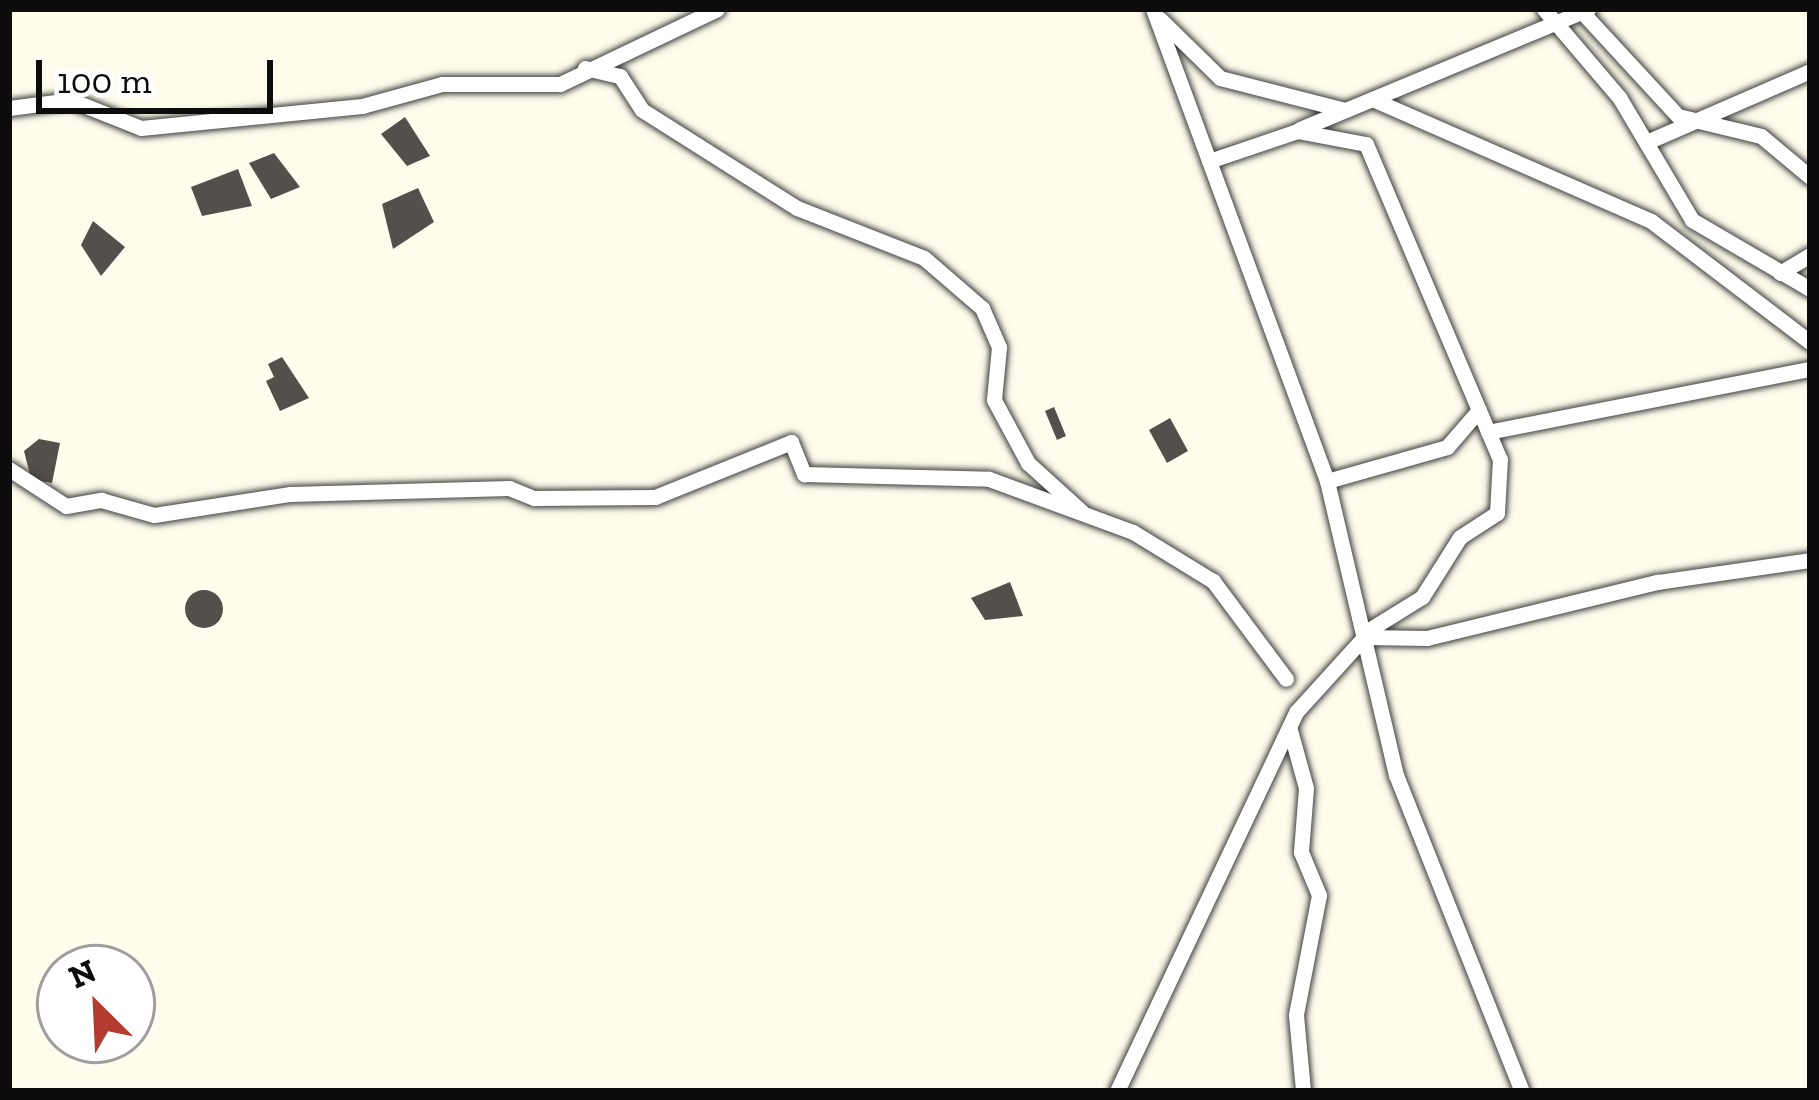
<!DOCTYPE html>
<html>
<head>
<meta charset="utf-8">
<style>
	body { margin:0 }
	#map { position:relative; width:1819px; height:1100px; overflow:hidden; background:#fefded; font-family:"Zilla Slab",serif }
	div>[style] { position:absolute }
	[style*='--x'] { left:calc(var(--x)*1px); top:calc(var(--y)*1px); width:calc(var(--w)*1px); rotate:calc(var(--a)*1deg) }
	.building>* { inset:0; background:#544f4a }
	.round { border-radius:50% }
	.roads { filter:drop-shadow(0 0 3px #3f3f3f) drop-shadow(0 0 3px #3f3f3f) }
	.street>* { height:15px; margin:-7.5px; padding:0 7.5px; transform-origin:7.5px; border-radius:7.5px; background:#fff }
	span { translate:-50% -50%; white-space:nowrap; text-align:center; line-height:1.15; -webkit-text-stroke:12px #fff; paint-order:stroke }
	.frame { position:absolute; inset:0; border:12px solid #0c0c0c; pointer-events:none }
	.north { position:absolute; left:36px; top:944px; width:120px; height:120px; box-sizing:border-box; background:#fff; border:3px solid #9e9e9e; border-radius:50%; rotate:336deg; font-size:33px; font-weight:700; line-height:48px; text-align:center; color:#0c0c0c }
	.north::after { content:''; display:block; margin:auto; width:42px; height:54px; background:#b13c2f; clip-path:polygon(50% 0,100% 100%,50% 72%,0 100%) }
	.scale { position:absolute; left:36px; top:60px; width:237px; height:54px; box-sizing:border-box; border:6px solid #0c0c0c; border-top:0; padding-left:15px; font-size:36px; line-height:42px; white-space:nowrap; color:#0c0c0c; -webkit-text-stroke:9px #fff; paint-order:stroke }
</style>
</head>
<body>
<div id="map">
	<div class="building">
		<i style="clip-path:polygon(405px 117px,430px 156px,407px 166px,381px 134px)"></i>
		<i style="clip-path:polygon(274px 153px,300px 187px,271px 199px,249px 163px)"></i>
		<i style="clip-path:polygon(238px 169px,252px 206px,202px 216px,191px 187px)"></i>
		<i style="clip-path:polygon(418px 188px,434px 222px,393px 249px,382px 204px)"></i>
		<i style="clip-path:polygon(93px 221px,125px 247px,101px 276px,81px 245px)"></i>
		<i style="clip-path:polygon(282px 357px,309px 398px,280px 411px,266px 381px,274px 377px,268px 364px)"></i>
		<i style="clip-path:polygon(1054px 407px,1066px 436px,1057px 440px,1045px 411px)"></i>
		<i style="clip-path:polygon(1170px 418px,1188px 451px,1167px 463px,1149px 430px)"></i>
		<i style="clip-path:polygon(39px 439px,60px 443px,52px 483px,31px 479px,24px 451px)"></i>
		<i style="clip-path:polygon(1010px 582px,1023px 616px,985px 620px,971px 598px)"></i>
		<i class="round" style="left:185px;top:590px;width:38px;height:38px"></i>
	</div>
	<div class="roads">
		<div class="street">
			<i style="--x:1153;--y:9;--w:503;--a:69.76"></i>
			<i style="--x:1327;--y:481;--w:302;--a:76.8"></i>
			<i style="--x:1396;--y:775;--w:340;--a:68.3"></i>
			<i style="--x:1544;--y:9;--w:116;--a:49.6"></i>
			<i style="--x:1619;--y:97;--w:143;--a:59.3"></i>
			<i style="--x:1692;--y:220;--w:137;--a:30.3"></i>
			<i style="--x:1581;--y:11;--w:143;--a:47.3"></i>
			<i style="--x:1678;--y:116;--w:85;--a:13.5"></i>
			<i style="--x:1761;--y:136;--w:64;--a:39.9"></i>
			<i style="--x:1160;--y:19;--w:84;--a:44.5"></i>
			<i style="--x:1220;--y:78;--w:129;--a:14.4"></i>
			<i style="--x:585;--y:68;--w:36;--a:13"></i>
			<i style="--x:620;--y:76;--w:40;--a:57.1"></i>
			<i style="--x:642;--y:110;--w:183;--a:32.3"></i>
			<i style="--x:797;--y:208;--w:136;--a:21.5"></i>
			<i style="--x:924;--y:258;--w:77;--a:40.8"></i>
			<i style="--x:982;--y:308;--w:43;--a:66.4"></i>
			<i style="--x:999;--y:347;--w:53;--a:95.4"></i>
			<i style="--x:994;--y:400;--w:72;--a:61.6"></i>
			<i style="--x:1028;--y:463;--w:73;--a:42.2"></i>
			<i style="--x:1372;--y:99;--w:305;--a:23.6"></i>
			<i style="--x:1651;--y:221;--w:200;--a:37.3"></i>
			<i style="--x:9;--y:108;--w:63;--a:-7.4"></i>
			<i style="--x:71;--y:100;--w:75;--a:21.8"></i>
			<i style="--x:141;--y:128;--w:222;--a:-5.7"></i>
			<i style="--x:362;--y:106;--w:83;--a:-15.4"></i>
			<i style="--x:442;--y:84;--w:118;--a:0"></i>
			<i style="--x:560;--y:84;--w:174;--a:-25.5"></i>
			<i style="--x:1300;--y:129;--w:312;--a:-22.6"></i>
			<i style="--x:1649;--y:141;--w:176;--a:-23.5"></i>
			<i style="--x:1209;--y:161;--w:93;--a:-18.8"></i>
			<i style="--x:1297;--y:131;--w:70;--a:10.7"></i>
			<i style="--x:1366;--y:144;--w:342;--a:67"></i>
			<i style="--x:1500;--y:459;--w:54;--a:93.2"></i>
			<i style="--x:1497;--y:513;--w:44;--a:147"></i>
			<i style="--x:1460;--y:537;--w:71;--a:122.3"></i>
			<i style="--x:1422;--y:597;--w:68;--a:148.2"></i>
			<i style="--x:1780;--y:273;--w:35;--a:-31"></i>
			<i style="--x:1488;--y:432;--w:328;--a:-11.1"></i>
			<i style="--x:9;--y:469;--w:68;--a:33"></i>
			<i style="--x:66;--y:506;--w:36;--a:-10"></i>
			<i style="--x:101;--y:500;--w:55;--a:15.8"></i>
			<i style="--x:154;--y:515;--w:138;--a:-8.8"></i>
			<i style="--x:290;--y:494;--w:219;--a:-1.6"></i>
			<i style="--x:509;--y:488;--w:27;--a:22"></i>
			<i style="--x:534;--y:498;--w:121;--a:-0.5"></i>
			<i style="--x:655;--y:497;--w:147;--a:-22"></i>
			<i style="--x:791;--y:442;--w:35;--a:68"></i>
			<i style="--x:804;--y:474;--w:185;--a:1.5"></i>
			<i style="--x:989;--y:479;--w:153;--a:20.2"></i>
			<i style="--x:1133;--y:532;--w:94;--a:31.5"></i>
			<i style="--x:1213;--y:581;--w:122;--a:53.3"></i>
			<i style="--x:1327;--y:481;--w:125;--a:-15.8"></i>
			<i style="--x:1447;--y:447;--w:49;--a:-49.1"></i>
			<i style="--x:1290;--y:730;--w:60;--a:74.6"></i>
			<i style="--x:1306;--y:788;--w:64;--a:94.5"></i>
			<i style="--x:1301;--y:852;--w:47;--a:67.3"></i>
			<i style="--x:1319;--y:895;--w:122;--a:100.9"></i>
			<i style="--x:1296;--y:1015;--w:76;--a:84.7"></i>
			<i style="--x:1117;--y:1091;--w:420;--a:-64.7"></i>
			<i style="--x:1297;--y:711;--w:100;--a:-47.8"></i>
			<i style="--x:1364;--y:637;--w:63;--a:0.9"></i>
			<i style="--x:1427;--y:638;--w:237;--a:-13.7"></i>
			<i style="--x:1657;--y:582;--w:155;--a:-8.2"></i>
		</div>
	</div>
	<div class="frame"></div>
	<div class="north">N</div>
	<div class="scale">100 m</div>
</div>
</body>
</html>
